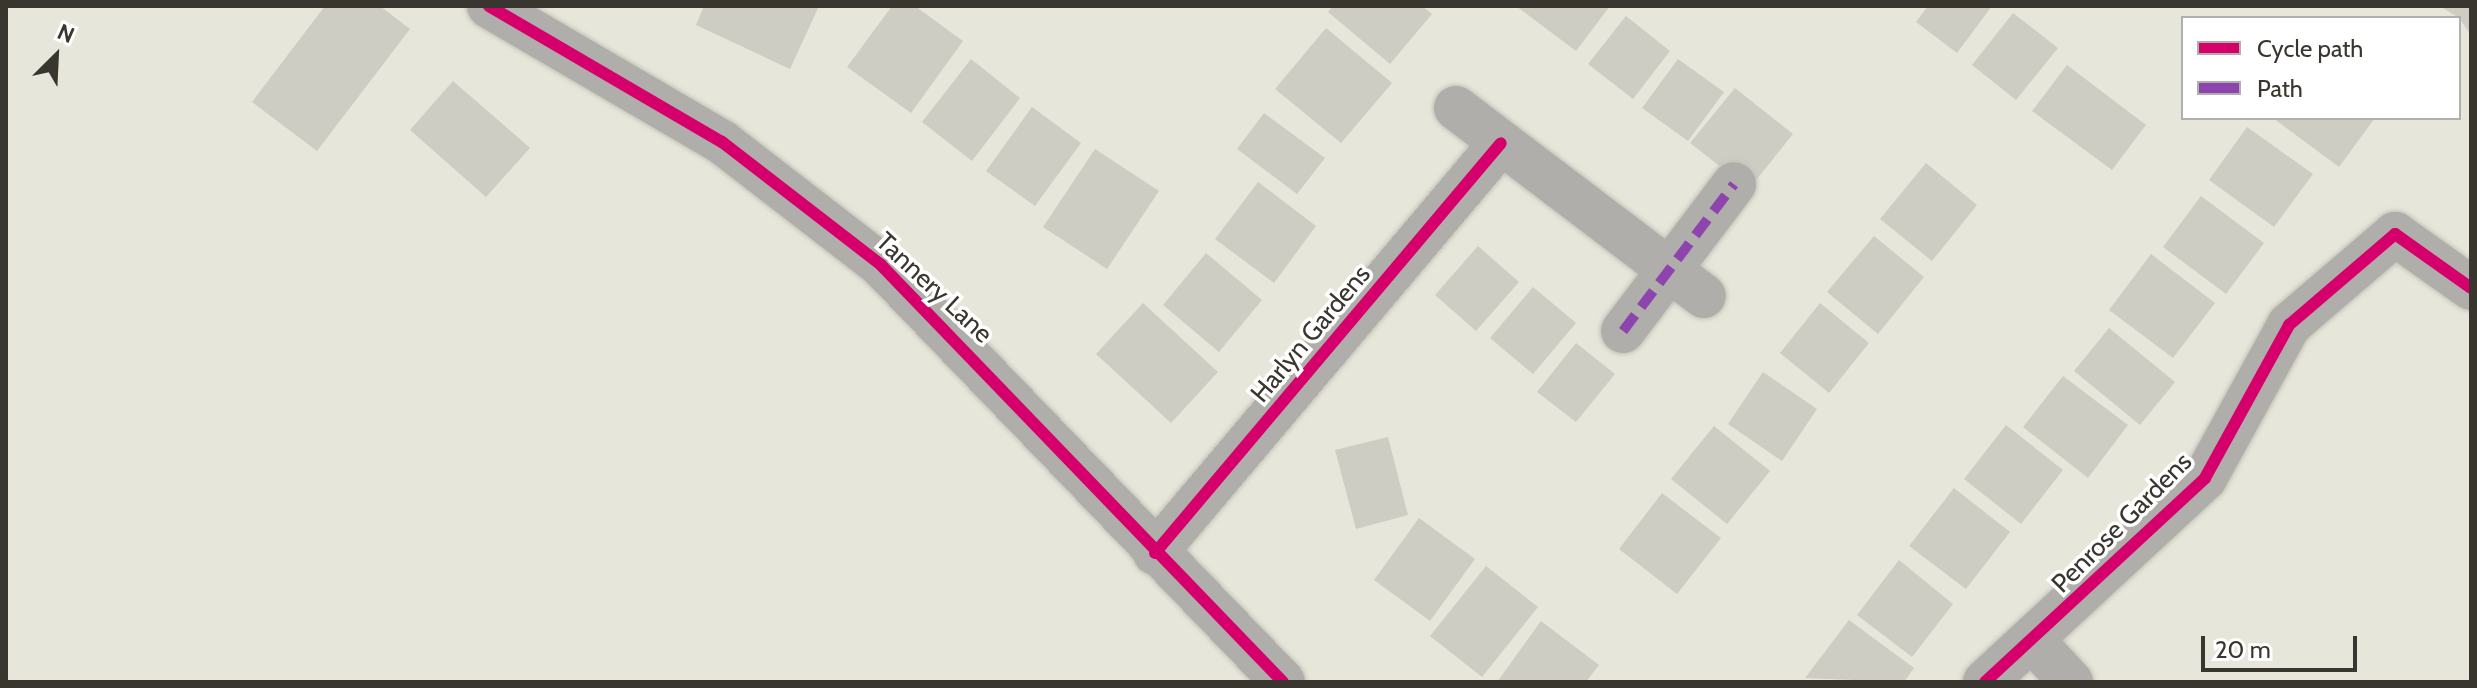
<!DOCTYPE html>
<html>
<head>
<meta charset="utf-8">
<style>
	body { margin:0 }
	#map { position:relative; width:2477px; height:688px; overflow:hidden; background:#e7e6da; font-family:Cabin,sans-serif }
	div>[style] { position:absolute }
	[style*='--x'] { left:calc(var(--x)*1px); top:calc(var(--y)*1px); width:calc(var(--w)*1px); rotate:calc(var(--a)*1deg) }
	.building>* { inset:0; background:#cecdc3 }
	.roads { filter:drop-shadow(0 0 2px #c3c2b8) drop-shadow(0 0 2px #c3c2b8) }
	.minor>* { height:44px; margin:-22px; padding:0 22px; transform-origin:22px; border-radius:22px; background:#afaeaa }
	.quiet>* { height:10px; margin-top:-5px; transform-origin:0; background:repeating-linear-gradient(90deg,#8e44ad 0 20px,transparent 0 30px) }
	.cycleway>* { height:12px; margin:-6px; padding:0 6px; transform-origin:6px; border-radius:6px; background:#d6006c }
	span { translate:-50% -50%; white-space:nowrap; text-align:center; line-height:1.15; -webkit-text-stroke:7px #fff; paint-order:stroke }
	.street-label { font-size:26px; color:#38362e }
	.frame { position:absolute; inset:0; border:8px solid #38362e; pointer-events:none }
	.legend { position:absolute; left:2181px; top:16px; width:280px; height:104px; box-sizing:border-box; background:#fff; border:2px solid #afafab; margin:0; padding:10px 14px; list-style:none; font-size:24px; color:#38362e }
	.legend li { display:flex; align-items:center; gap:16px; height:40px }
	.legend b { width:40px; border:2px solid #afafab }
	.north { position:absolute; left:16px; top:16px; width:80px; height:80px; -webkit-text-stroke:6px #fff; paint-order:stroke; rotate:24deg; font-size:22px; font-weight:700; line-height:32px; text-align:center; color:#38362e }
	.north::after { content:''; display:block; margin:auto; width:28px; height:36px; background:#38362e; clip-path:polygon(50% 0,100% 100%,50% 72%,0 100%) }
	.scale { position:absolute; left:2201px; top:636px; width:156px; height:36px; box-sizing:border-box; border:4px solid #38362e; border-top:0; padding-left:10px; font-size:24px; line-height:28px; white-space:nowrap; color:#38362e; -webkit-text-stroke:6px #fff; paint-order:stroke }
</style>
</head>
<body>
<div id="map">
	<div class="building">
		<i style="clip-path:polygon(325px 6px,380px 6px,410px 29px,317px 151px,252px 102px)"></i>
		<i style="clip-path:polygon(704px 6px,819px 6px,790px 69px,696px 25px)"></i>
		<i style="clip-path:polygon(892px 6px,915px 6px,963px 41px,911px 113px,847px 67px)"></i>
		<i style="clip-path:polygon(1333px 6px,1422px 6px,1432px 14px,1390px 64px,1328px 12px)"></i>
		<i style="clip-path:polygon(1516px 6px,1610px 6px,1576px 51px)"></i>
		<i style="clip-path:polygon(1928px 6px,1992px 6px,1957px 53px,1916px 22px)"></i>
		<i style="clip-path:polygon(2440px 6px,2471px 6px,2471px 35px,2459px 18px)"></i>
		<i style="clip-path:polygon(2013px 13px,2058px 48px,2016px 100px,1972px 65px)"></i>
		<i style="clip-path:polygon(1626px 16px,1670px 51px,1633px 99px,1588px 64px)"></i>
		<i style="clip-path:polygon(1326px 28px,1392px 83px,1341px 143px,1275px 89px)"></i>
		<i style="clip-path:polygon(971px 59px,1020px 98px,972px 161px,922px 122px)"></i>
		<i style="clip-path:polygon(1678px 59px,1724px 92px,1688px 141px,1642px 108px)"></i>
		<i style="clip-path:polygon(2067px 65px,2146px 125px,2112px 170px,2032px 111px)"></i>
		<i style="clip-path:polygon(453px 81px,530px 148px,486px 197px,410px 130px)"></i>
		<i style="clip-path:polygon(1735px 88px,1793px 134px,1749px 189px,1690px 143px)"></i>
		<i style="clip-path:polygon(1032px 107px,1081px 143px,1035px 206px,986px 171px)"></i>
		<i style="clip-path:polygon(1264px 113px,1325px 158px,1297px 194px,1237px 149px)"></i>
		<i style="clip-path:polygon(2273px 118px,2375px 118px,2339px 167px)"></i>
		<i style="clip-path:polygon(2247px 127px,2313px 174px,2274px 227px,2209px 180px)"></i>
		<i style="clip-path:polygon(1095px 149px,1159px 191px,1107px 269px,1043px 227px)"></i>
		<i style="clip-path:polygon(1926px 163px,1977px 205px,1932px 261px,1880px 219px)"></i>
		<i style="clip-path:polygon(1258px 182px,1316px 226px,1274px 283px,1215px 239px)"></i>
		<i style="clip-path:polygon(2201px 196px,2264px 243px,2226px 294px,2163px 247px)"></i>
		<i style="clip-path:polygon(1874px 236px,1924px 277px,1878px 334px,1827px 292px)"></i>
		<i style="clip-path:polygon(1478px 246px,1519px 282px,1476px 331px,1435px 295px)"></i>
		<i style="clip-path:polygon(1206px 253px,1262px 300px,1219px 352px,1163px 305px)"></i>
		<i style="clip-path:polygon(2151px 254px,2215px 303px,2173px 358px,2109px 310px)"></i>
		<i style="clip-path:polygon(1533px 287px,1576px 323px,1533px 374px,1490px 338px)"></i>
		<i style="clip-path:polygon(1143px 303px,1218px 372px,1171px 423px,1096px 354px)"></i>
		<i style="clip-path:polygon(1820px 303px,1869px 343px,1829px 393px,1780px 353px)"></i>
		<i style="clip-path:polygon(2109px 328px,2175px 382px,2140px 425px,2074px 371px)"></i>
		<i style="clip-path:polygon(1576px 343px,1615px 374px,1576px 422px,1537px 392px)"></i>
		<i style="clip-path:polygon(1763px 372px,1817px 409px,1782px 461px,1728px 424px)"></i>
		<i style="clip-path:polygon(2063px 376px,2128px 425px,2088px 478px,2023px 427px)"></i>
		<i style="clip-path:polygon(2006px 425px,2063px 470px,2021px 524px,1964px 479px)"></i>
		<i style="clip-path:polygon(1714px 426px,1770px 471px,1727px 524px,1671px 479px)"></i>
		<i style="clip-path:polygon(1388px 437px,1408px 515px,1356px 529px,1335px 450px)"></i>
		<i style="clip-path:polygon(1954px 488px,2010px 532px,1966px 589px,1909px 546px)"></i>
		<i style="clip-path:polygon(1662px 493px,1721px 538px,1677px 594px,1619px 549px)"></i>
		<i style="clip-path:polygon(1419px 518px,1475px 559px,1430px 621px,1374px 580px)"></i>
		<i style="clip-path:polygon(1899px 560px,1953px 604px,1912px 657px,1857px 615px)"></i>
		<i style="clip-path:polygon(1486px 566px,1538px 607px,1482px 677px,1430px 636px)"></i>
		<i style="clip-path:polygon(1849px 620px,1914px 668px,1904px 682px,1805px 678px)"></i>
		<i style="clip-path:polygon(1541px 621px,1599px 665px,1586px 682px,1497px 682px)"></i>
	</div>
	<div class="roads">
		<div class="minor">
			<i style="--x:489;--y:6;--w:270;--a:30.3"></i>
			<i style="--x:722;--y:142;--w:201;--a:37.7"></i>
			<i style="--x:881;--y:265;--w:579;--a:46.05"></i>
			<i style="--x:1456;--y:108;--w:311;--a:37.2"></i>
			<i style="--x:1623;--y:331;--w:184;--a:-52.9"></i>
			<i style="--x:1155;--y:553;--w:536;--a:-49.84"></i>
			<i style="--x:2033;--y:641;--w:56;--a:47.2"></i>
			<i style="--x:1985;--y:682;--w:300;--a:-42.8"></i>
			<i style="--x:2205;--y:478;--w:175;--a:-61.2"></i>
			<i style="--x:2289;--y:325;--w:140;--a:-40.6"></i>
			<i style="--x:2395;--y:234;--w:93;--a:35.4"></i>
		</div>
	</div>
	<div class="quiet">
		<i style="--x:1623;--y:331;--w:184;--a:-52.9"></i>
	</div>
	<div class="cycleway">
		<i style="--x:489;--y:6;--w:270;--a:30.3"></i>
		<i style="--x:722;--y:142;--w:201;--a:37.7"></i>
		<i style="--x:881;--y:265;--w:579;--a:46.05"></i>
		<i style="--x:1155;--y:553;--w:536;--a:-49.84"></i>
		<i style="--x:1985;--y:682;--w:300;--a:-42.8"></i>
		<i style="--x:2205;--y:478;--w:175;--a:-61.2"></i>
		<i style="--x:2289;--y:325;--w:140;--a:-40.6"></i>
		<i style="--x:2395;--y:234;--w:93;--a:35.4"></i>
	</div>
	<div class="street-label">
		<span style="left:934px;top:288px;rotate:43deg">Tannery Lane</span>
		<span style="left:1311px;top:334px;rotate:-50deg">Harlyn Gardens</span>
		<span style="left:2122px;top:523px;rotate:-45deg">Penrose Gardens</span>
	</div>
	<div class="frame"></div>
	<ul class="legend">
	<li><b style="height:10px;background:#d6006c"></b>Cycle path</li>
	<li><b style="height:10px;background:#8e44ad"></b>Path</li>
	</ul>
	<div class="north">N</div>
	<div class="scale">20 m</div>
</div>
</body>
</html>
